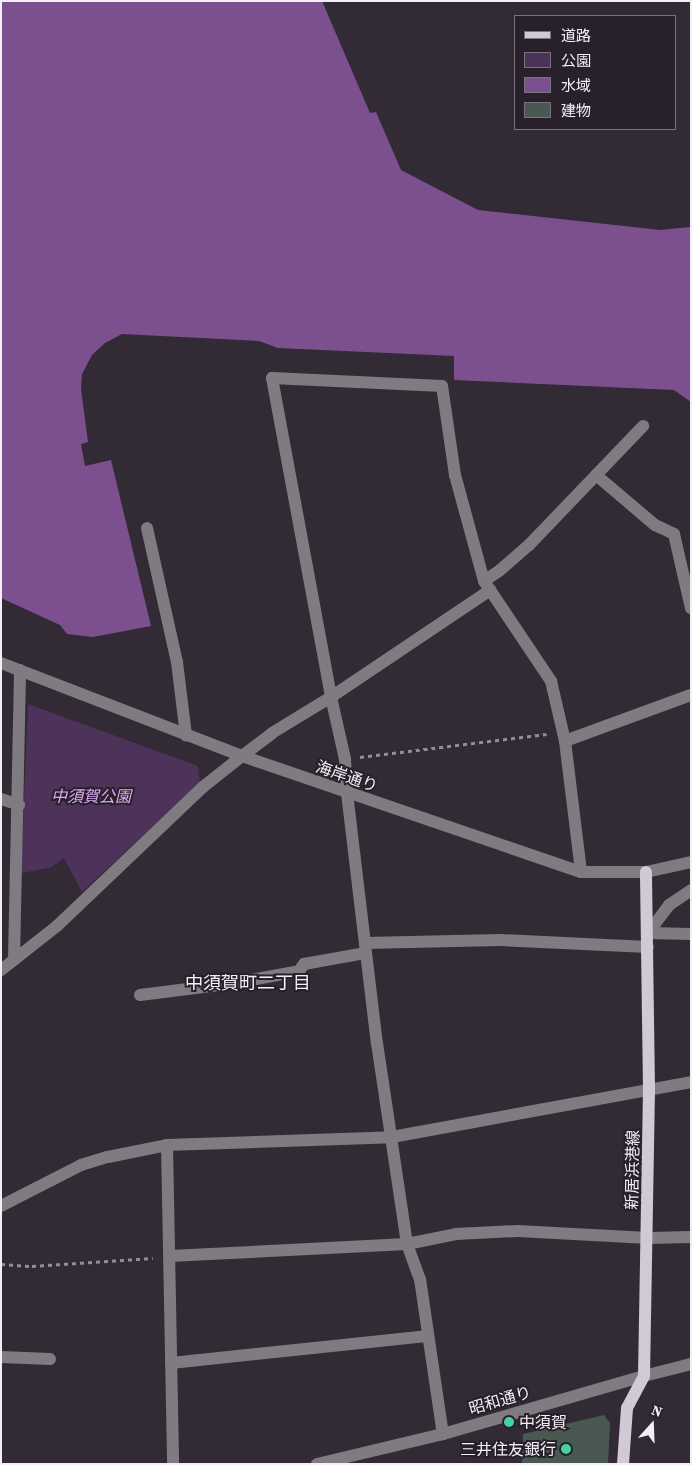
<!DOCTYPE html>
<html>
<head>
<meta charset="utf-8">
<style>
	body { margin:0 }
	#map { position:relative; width:692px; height:1465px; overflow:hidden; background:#322a35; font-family:"Source Serif 4","Noto Sans JP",serif }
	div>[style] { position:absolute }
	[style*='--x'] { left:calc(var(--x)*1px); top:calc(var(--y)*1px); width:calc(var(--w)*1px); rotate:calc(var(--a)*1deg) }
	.green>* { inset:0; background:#4d3359 }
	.water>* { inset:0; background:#7c508f }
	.building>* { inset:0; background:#495951 }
	.path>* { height:3px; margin-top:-1.5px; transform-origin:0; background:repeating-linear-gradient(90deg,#948d97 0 4px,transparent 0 8px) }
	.minor>* { height:12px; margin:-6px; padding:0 6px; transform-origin:6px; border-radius:6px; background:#7f7b81 }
	.major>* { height:12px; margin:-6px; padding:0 6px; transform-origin:6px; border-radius:6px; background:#d1c9d5 }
	.dots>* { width:14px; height:14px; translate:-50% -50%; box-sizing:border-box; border:2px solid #28212b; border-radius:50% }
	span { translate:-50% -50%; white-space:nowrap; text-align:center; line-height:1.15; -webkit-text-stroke:4px #28212b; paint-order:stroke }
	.street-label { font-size:16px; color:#f4eff7 }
	.park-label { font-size:16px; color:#ddacf4; font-style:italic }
	.poi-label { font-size:16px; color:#f4eff7 }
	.left { translate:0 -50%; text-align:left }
	.right { translate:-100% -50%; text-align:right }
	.neighbourhood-label { font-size:18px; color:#f4eff7 }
	.frame { position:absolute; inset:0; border:2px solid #f4eff7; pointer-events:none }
	.legend { position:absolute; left:514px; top:15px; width:162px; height:115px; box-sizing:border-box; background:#28212b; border:1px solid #7a737d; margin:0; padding:6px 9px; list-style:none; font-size:15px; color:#f4eff7 }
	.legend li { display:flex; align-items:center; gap:10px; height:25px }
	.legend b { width:25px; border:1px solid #7a737d }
	.north { position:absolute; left:627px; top:1400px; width:50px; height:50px; -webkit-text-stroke:4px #28212b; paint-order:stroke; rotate:20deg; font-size:14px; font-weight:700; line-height:20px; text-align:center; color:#f4eff7 }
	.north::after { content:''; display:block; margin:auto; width:18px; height:22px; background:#f4eff7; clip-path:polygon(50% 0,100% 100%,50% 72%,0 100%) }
</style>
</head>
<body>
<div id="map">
	<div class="green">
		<i style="clip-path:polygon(28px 704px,198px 766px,200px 782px,82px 892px,64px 858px,50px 868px,21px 873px)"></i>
	</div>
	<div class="water">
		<i style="clip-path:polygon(1px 1px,322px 1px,370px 113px,376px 112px,401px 170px,478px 210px,660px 230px,691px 227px,691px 402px,674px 390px,454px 380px,454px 356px,278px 348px,259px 341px,122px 334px,105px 343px,92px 355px,82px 374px,81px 389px,88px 442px,81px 444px,85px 466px,111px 460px,151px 626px,93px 637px,67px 634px,60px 625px,1px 598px)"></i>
	</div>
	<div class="building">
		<i style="clip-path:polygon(604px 1415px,610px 1423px,608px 1464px,522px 1464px,523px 1434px)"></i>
	</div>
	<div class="path">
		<i style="--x:360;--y:757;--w:188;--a:-7"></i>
		<i style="--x:1;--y:1264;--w:31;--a:4"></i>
		<i style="--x:32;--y:1266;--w:121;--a:-3.8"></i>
	</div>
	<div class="minor">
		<i style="--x:596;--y:475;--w:77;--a:40.3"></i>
		<i style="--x:655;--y:525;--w:21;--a:25"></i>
		<i style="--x:674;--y:534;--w:76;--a:77.1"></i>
		<i style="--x:147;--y:528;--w:137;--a:77.4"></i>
		<i style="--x:177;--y:662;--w:74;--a:83"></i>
		<i style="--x:484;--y:581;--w:18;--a:-34"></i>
		<i style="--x:499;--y:571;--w:40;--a:-41"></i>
		<i style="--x:529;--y:545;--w:165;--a:-46.2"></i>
		<i style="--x:490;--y:590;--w:110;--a:56.2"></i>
		<i style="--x:551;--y:681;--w:62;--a:76.9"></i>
		<i style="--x:565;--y:741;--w:132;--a:83"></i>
		<i style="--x:1;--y:663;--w:258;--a:21.1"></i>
		<i style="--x:242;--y:756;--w:358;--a:18.9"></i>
		<i style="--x:581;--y:872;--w:65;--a:0"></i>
		<i style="--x:646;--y:872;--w:46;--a:-12.5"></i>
		<i style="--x:565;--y:741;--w:134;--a:-20.1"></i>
		<i style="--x:1;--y:799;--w:19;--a:18"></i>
		<i style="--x:648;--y:933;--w:35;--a:-53"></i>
		<i style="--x:669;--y:905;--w:27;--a:-34"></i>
		<i style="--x:648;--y:933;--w:43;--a:1.3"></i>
		<i style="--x:365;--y:943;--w:135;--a:-1.3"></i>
		<i style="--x:500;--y:940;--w:148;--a:2.7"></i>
		<i style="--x:14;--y:960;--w:290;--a:-88.8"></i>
		<i style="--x:1;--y:970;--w:71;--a:-38.2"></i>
		<i style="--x:57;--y:926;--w:202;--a:-43.6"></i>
		<i style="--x:203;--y:787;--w:50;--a:-38.5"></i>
		<i style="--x:242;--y:756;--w:38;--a:-37"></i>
		<i style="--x:272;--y:733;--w:69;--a:-31.4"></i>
		<i style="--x:331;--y:697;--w:192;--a:-33.9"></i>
		<i style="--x:490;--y:590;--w:11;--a:-124"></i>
		<i style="--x:484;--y:581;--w:110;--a:-105.3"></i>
		<i style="--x:455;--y:475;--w:90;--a:-98.3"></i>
		<i style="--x:442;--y:386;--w:170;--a:-177.3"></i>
		<i style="--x:272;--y:378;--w:324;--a:79.5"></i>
		<i style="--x:331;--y:697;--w:64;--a:77.3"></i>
		<i style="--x:345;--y:759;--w:34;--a:87"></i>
		<i style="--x:347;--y:793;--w:252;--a:83.2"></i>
		<i style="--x:377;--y:1043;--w:203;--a:81.5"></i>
		<i style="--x:407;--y:1244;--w:37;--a:70"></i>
		<i style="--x:420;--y:1279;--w:157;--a:81.6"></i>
		<i style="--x:140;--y:995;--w:96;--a:-7.2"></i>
		<i style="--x:235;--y:983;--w:65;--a:-10.6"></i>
		<i style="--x:299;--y:971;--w:9;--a:-54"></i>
		<i style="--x:304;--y:964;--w:63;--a:-10.1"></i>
		<i style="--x:167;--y:1145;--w:319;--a:88.9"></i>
		<i style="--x:1;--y:1206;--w:90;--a:-27.1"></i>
		<i style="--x:81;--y:1165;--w:28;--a:-17"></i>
		<i style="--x:108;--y:1157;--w:60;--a:-11.5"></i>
		<i style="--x:167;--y:1145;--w:225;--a:-2"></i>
		<i style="--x:392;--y:1137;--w:304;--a:-10.4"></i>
		<i style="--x:170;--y:1256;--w:237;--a:-2.9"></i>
		<i style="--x:407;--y:1244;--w:50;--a:-11.5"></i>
		<i style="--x:456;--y:1234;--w:62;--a:-2.8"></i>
		<i style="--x:518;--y:1231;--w:130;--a:3.1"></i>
		<i style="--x:648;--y:1238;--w:43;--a:-1.3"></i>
		<i style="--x:1;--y:1357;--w:49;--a:2.3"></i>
		<i style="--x:171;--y:1363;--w:257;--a:-6"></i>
		<i style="--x:317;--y:1464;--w:130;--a:-13.4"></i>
		<i style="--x:443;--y:1434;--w:209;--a:-16.1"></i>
		<i style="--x:644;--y:1376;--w:49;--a:-14.3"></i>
	</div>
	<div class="major">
		<i style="--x:623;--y:1464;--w:56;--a:-85.9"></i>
		<i style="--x:627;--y:1408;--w:36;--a:-62"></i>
		<i style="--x:644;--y:1376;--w:286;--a:-89"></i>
		<i style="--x:649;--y:1090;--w:218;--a:-90.8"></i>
	</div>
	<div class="dots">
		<i style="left:509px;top:1422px;background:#43d4a0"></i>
		<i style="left:566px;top:1449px;background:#43d4a0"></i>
	</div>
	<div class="street-label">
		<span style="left:347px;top:776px;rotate:19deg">海岸通り</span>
		<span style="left:632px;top:1170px;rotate:-89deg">新居浜港線</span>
		<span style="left:500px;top:1400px;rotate:-16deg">昭和通り</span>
	</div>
	<div class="park-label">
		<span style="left:91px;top:796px">中須賀公園</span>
	</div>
	<div class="poi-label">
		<span class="left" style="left:519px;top:1422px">中須賀</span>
		<span class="right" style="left:556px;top:1449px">三井住友銀行</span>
	</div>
	<div class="neighbourhood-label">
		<span style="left:248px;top:983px">中須賀町二丁目</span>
	</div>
	<div class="frame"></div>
	<ul class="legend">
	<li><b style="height:6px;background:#d1c9d5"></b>道路</li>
	<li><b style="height:14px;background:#4d3359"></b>公園</li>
	<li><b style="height:14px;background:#7c508f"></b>水域</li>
	<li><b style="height:14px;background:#495951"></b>建物</li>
	</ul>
	<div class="north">N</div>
</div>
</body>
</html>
